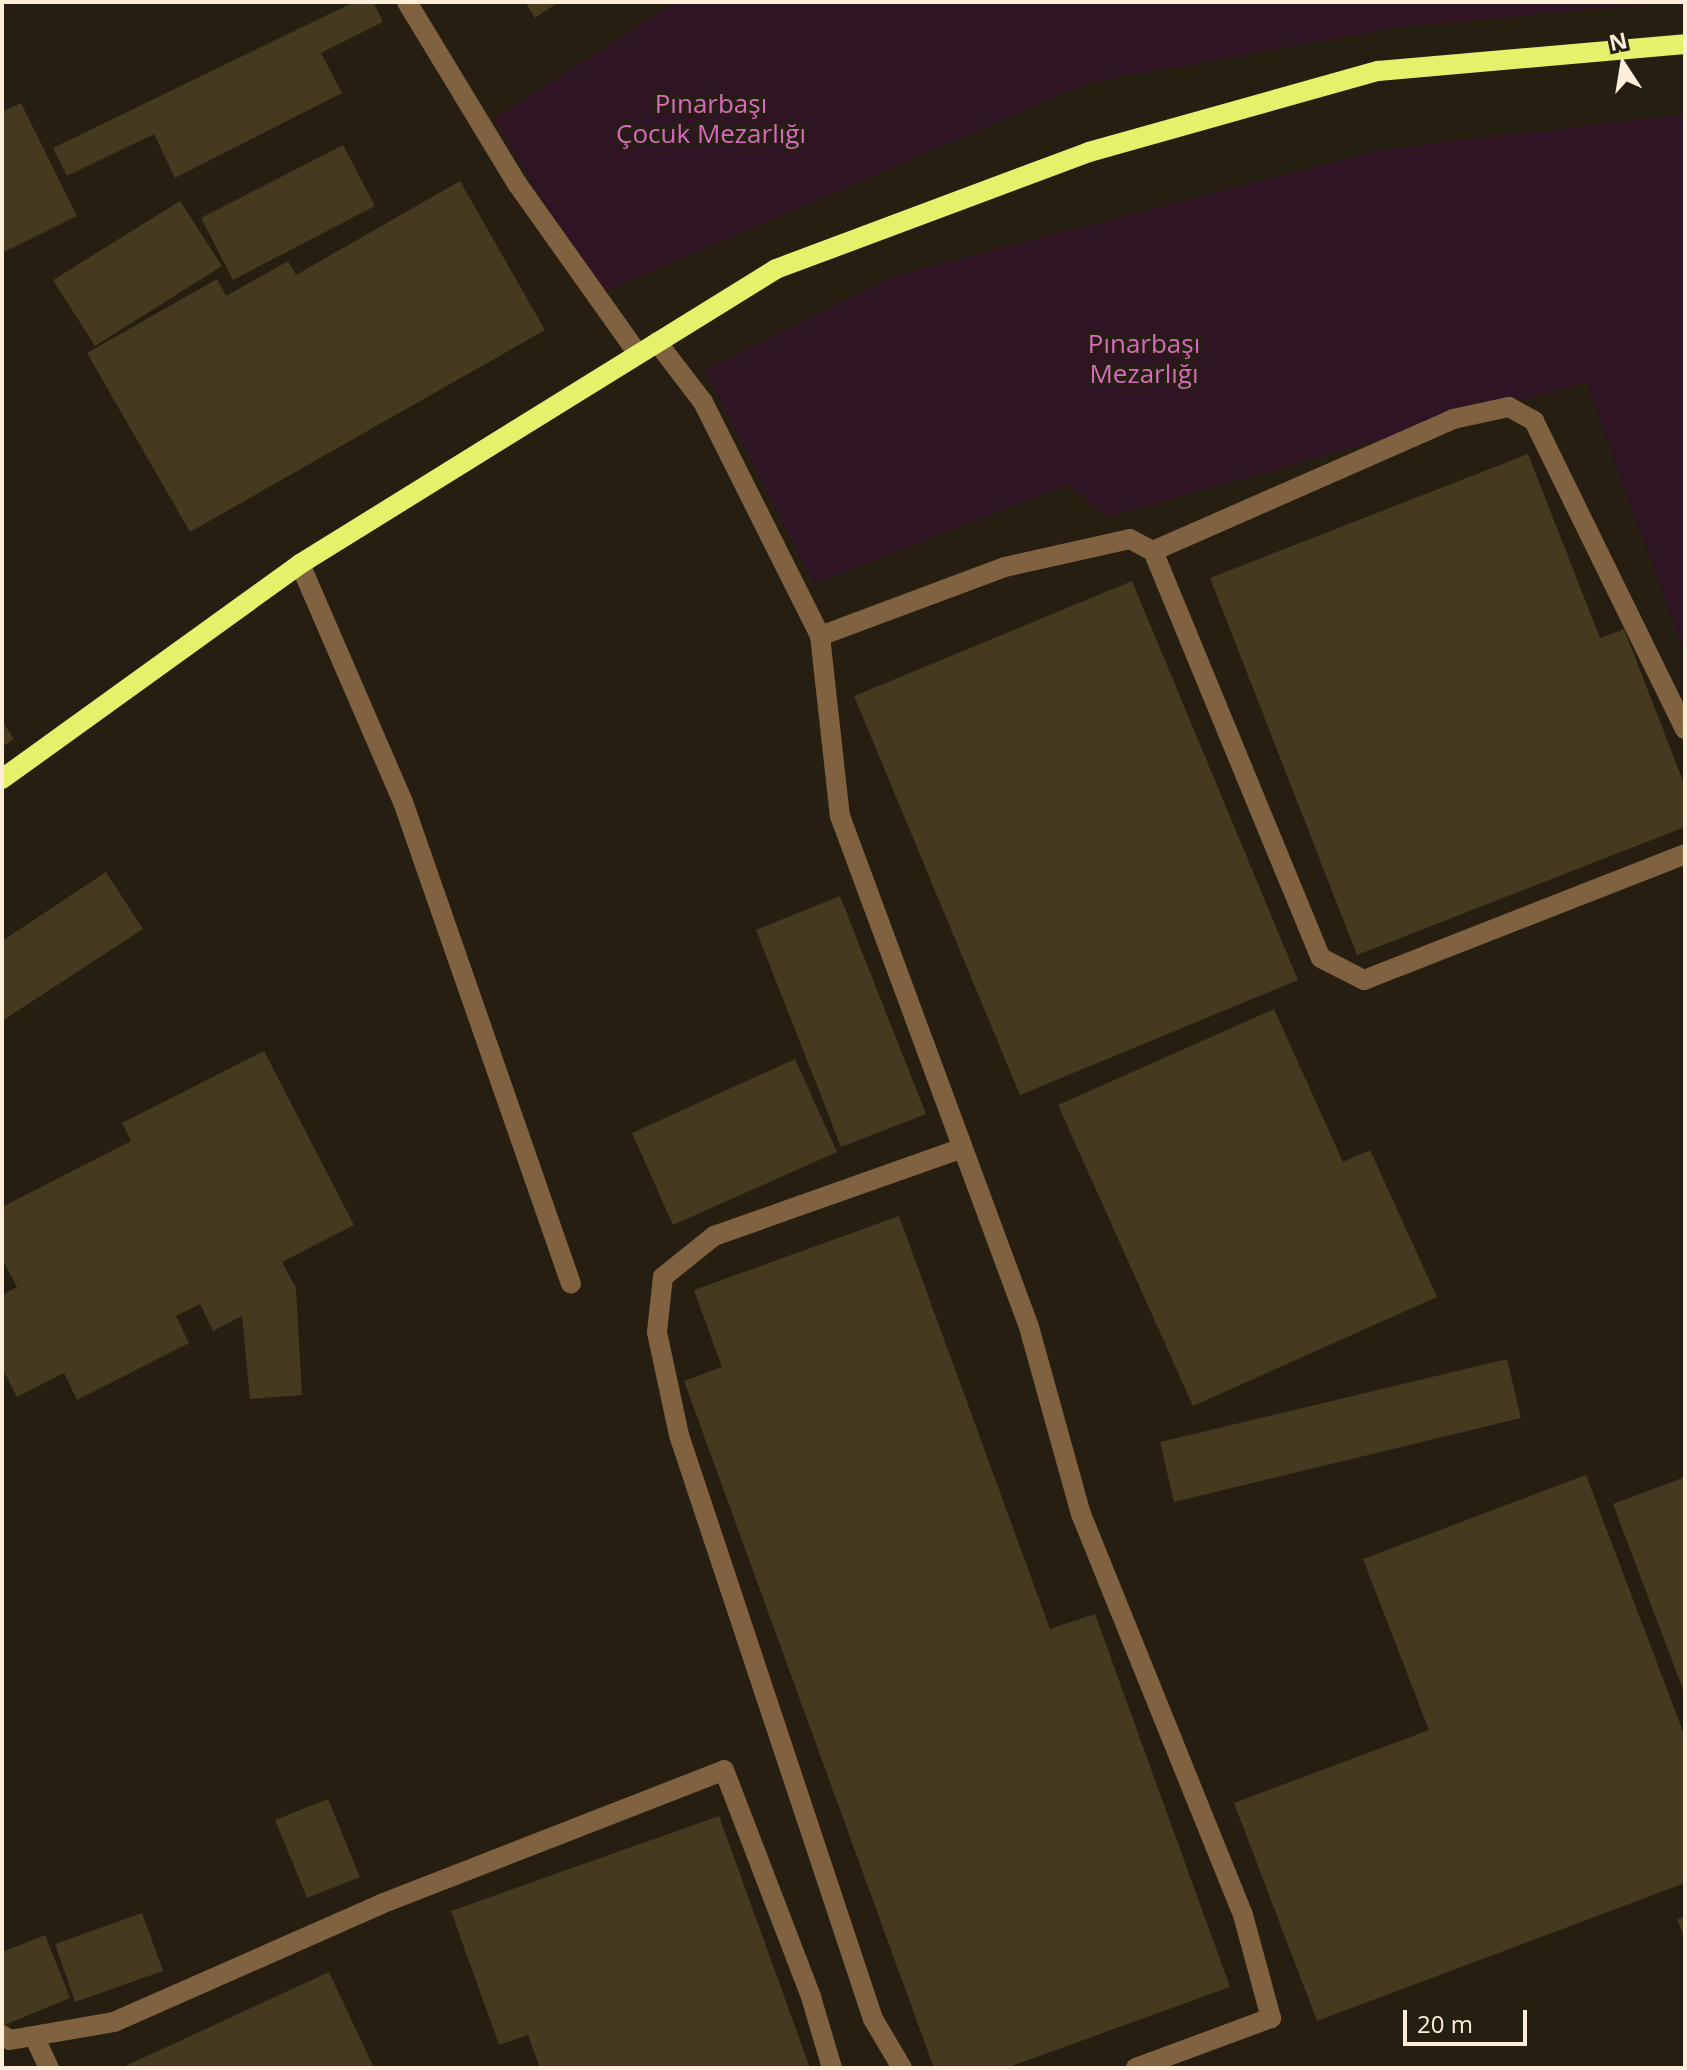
<!DOCTYPE html>
<html>
<head>
<meta charset="utf-8">
<style>
	body { margin:0 }
	#map { position:relative; width:1687px; height:2070px; overflow:hidden; background:#251e11; font-family:"Open Sans",sans-serif }
	div>[style] { position:absolute }
	[style*='--x'] { left:calc(var(--x)*1px); top:calc(var(--y)*1px); width:calc(var(--w)*1px); rotate:calc(var(--a)*1deg) }
	.green>* { inset:0; background:#2f1523 }
	.building>* { inset:0; background:#45391f }
	.minor>* { height:20px; margin:-10px; padding:0 10px; transform-origin:10px; border-radius:10px; background:#806241 }
	.major>* { height:20px; margin:-10px; padding:0 10px; transform-origin:10px; border-radius:10px; background:#e3f26a }
	span { translate:-50% -50%; white-space:nowrap; text-align:center; line-height:1.15; -webkit-text-stroke:6px #251e11; paint-order:stroke }
	.park-label { font-size:26px; color:#d66bbd }
	.frame { position:absolute; inset:0; border:4px solid #fceed9; pointer-events:none }
	.north { position:absolute; left:1583px; top:24px; width:80px; height:80px; -webkit-text-stroke:6px #251e11; paint-order:stroke; rotate:348deg; font-size:22px; font-weight:700; line-height:32px; text-align:center; color:#fceed9 }
	.north::after { content:''; display:block; margin:auto; width:28px; height:36px; background:#fceed9; clip-path:polygon(50% 0,100% 100%,50% 72%,0 100%) }
	.scale { position:absolute; left:1403px; top:2010px; width:124px; height:36px; box-sizing:border-box; border:4px solid #fceed9; border-top:0; padding-left:10px; font-size:24px; line-height:28px; white-space:nowrap; color:#fceed9; -webkit-text-stroke:6px #251e11; paint-order:stroke }
</style>
</head>
<body>
<div id="map">
	<div class="green">
		<i style="clip-path:polygon(676px 2px,1670px 2px,1399px 27px,1088px 83px,599px 294px,494px 119px)"></i>
		<i style="clip-path:polygon(1685px 114px,1685px 654px,1586px 382px,1107px 517px,1069px 484px,814px 584px,705px 370px,895px 276px,1379px 150px)"></i>
	</div>
	<div class="building">
		<i style="clip-path:polygon(354px 2px,373px 2px,383px 22px,321px 53px,342px 93px,175px 178px,154px 134px,67px 176px,53px 148px)"></i>
		<i style="clip-path:polygon(525px 2px,559px 2px,535px 18px)"></i>
		<i style="clip-path:polygon(21px 103px,77px 216px,2px 253px,2px 112px)"></i>
		<i style="clip-path:polygon(343px 145px,375px 206px,233px 280px,201px 218px)"></i>
		<i style="clip-path:polygon(460px 181px,545px 330px,190px 532px,87px 353px,217px 279px,226px 296px,288px 261px,296px 275px)"></i>
		<i style="clip-path:polygon(180px 201px,222px 266px,95px 346px,53px 280px)"></i>
		<i style="clip-path:polygon(1528px 454px,1600px 638px,1624px 629px,1685px 786px,1685px 827px,1357px 955px,1210px 578px)"></i>
		<i style="clip-path:polygon(1132px 581px,1298px 980px,1020px 1095px,854px 696px)"></i>
		<i style="clip-path:polygon(2px 721px,14px 739px,2px 747px)"></i>
		<i style="clip-path:polygon(106px 872px,143px 929px,2px 1021px,2px 941px)"></i>
		<i style="clip-path:polygon(840px 896px,926px 1114px,841px 1147px,756px 930px)"></i>
		<i style="clip-path:polygon(1274px 1009px,1343px 1162px,1370px 1150px,1437px 1297px,1193px 1406px,1058px 1105px)"></i>
		<i style="clip-path:polygon(264px 1051px,354px 1225px,282px 1262px,296px 1288px,302px 1395px,250px 1399px,242px 1316px,213px 1331px,200px 1304px,176px 1316px,189px 1343px,77px 1400px,64px 1373px,17px 1397px,2px 1368px,2px 1295px,17px 1287px,2px 1259px,2px 1207px,131px 1141px,122px 1123px)"></i>
		<i style="clip-path:polygon(795px 1059px,837px 1152px,673px 1225px,632px 1133px)"></i>
		<i style="clip-path:polygon(899px 1216px,1050px 1629px,1095px 1614px,1230px 1987px,1006px 2068px,934px 2068px,684px 1381px,722px 1367px,694px 1290px)"></i>
		<i style="clip-path:polygon(1507px 1359px,1521px 1418px,1174px 1502px,1160px 1442px)"></i>
		<i style="clip-path:polygon(1586px 1475px,1685px 1737px,1685px 1883px,1317px 2021px,1234px 1803px,1429px 1730px,1363px 1559px)"></i>
		<i style="clip-path:polygon(1685px 1477px,1685px 1695px,1613px 1504px)"></i>
		<i style="clip-path:polygon(328px 1799px,360px 1877px,307px 1898px,275px 1820px)"></i>
		<i style="clip-path:polygon(719px 1816px,810px 2068px,540px 2068px,528px 2035px,499px 2045px,451px 1911px)"></i>
		<i style="clip-path:polygon(142px 1913px,163px 1971px,75px 2002px,55px 1944px)"></i>
		<i style="clip-path:polygon(1685px 1917px,1685px 1939px,1677px 1919px)"></i>
		<i style="clip-path:polygon(45px 1935px,70px 1998px,2px 2026px,2px 1952px)"></i>
		<i style="clip-path:polygon(329px 1972px,374px 2068px,121px 2068px)"></i>
	</div>
	<div class="minor">
		<i style="--x:407;--y:2;--w:214;--a:58.8"></i>
		<i style="--x:518;--y:185;--w:207;--a:54.6"></i>
		<i style="--x:657;--y:342;--w:76;--a:52.5"></i>
		<i style="--x:703;--y:402;--w:262;--a:63.4"></i>
		<i style="--x:820;--y:636;--w:181;--a:83.7"></i>
		<i style="--x:840;--y:816;--w:545;--a:69.7"></i>
		<i style="--x:1029;--y:1327;--w:194;--a:74.5"></i>
		<i style="--x:1081;--y:1514;--w:432;--a:68"></i>
		<i style="--x:1243;--y:1915;--w:107;--a:74.8"></i>
		<i style="--x:1271;--y:2018;--w:144;--a:159.7"></i>
		<i style="--x:1153;--y:551;--w:328;--a:-23.7"></i>
		<i style="--x:1453;--y:419;--w:57;--a:-12.1"></i>
		<i style="--x:1509;--y:407;--w:29;--a:29"></i>
		<i style="--x:1534;--y:421;--w:343;--a:63.9"></i>
		<i style="--x:300;--y:564;--w:259;--a:66.6"></i>
		<i style="--x:403;--y:802;--w:510;--a:70.78"></i>
		<i style="--x:820;--y:636;--w:197;--a:-20.5"></i>
		<i style="--x:1005;--y:567;--w:128;--a:-12.6"></i>
		<i style="--x:1130;--y:539;--w:26;--a:28"></i>
		<i style="--x:1153;--y:551;--w:440;--a:67.6"></i>
		<i style="--x:1321;--y:958;--w:48;--a:27.1"></i>
		<i style="--x:1364;--y:980;--w:345;--a:-21.4"></i>
		<i style="--x:2;--y:2035;--w:9;--a:32"></i>
		<i style="--x:10;--y:2040;--w:106;--a:-9.8"></i>
		<i style="--x:114;--y:2022;--w:292;--a:-23.8"></i>
		<i style="--x:381;--y:1904;--w:368;--a:-21.3"></i>
		<i style="--x:724;--y:1770;--w:243;--a:69"></i>
		<i style="--x:811;--y:1997;--w:74;--a:73.5"></i>
		<i style="--x:34;--y:2036;--w:35;--a:65"></i>
		<i style="--x:902;--y:2068;--w:57;--a:-120.6"></i>
		<i style="--x:873;--y:2019;--w:615;--a:-108.38"></i>
		<i style="--x:679;--y:1435;--w:105;--a:-102.1"></i>
		<i style="--x:657;--y:1332;--w:55;--a:-83.8"></i>
		<i style="--x:663;--y:1277;--w:65;--a:-38.8"></i>
		<i style="--x:714;--y:1236;--w:263;--a:-19.5"></i>
	</div>
	<div class="major">
		<i style="--x:2;--y:779;--w:367;--a:-35.8"></i>
		<i style="--x:300;--y:564;--w:560;--a:-31.79"></i>
		<i style="--x:776;--y:269;--w:334;--a:-20.5"></i>
		<i style="--x:1089;--y:152;--w:300;--a:-15.7"></i>
		<i style="--x:1378;--y:71;--w:308;--a:-5"></i>
	</div>
	<div class="park-label">
		<span style="left:711px;top:119px">Pınarbaşı<br>Çocuk Mezarlığı</span>
		<span style="left:1144px;top:359px">Pınarbaşı<br>Mezarlığı</span>
	</div>
	<div class="frame"></div>
	<div class="north">N</div>
	<div class="scale">20 m</div>
</div>
</body>
</html>
